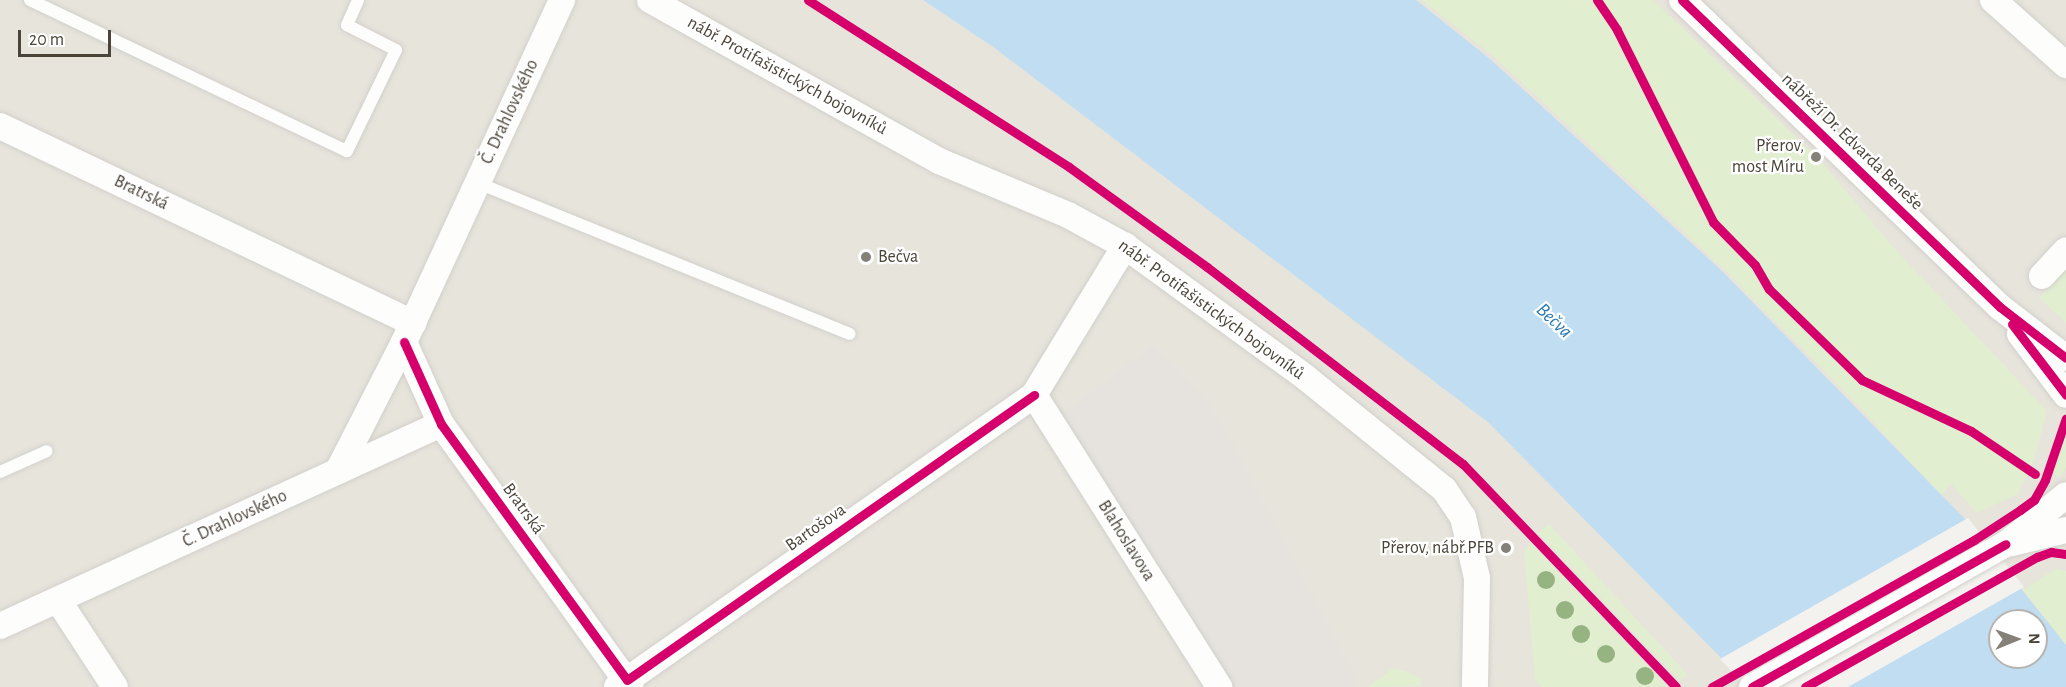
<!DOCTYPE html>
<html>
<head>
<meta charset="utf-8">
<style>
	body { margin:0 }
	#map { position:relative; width:2066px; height:687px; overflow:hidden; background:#f4f2ee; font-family:"Alegreya Sans",sans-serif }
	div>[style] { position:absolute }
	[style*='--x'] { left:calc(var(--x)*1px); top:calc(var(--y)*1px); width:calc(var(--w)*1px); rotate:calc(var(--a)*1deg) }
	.residential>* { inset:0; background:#e7e4dc }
	.green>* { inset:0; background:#e1eecf }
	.parking>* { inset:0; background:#e6e3df }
	.water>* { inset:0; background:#c0ddf1 }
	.pier>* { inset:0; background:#f4f2ee }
	.roads { filter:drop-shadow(0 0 2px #d2d0cb) drop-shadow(0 0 2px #d2d0cb) }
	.service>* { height:12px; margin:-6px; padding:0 6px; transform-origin:6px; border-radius:6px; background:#fdfdfc }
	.minor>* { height:26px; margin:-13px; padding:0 13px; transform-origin:13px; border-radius:13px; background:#fdfdfc }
	.cycleway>* { height:9px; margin:-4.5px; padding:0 4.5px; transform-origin:4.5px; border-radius:4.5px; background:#d6006c }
	.trees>* { width:18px; height:18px; margin:-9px; border-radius:50%; background:#96b382 }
	.dots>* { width:16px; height:16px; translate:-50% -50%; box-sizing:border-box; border:3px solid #fff; border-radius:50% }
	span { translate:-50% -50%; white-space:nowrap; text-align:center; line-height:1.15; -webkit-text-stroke:4.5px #fff; paint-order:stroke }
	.street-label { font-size:18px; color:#4b4439 }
	.poi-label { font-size:18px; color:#4b4439 }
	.right { translate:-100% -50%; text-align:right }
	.left { translate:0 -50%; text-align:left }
	.water-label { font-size:20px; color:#2e7ab2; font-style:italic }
	.north { position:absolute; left:1988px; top:609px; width:60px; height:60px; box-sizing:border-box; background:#fff; border:2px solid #b7b4b0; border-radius:50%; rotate:89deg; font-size:16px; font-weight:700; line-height:24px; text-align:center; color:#4b4439 }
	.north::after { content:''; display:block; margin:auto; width:21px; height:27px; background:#868178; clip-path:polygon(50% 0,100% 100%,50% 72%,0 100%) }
	.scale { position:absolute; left:18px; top:30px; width:93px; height:27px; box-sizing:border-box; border:3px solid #4b4439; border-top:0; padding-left:8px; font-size:18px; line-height:21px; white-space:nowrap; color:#4b4439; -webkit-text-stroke:4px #fff; paint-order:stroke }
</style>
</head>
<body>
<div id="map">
	<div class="residential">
		<i style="clip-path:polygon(evenodd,0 0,2066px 0,2066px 687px,0 687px,0 0,2000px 621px,2036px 621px,2036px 657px,2000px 657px,2000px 621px)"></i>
	</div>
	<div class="green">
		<i style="clip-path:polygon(1422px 0,1653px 0,1818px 158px,1894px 248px,2047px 411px,2034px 461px,2018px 494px,1977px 513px,1951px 484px,1941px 495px,1849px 396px,1725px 270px,1493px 56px)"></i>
		<i style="clip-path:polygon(2066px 269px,2066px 323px,2039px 298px)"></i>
		<i style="clip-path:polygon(2066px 422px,2066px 468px,2058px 479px,2051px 467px)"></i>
		<i style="clip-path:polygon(1549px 524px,1688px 675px,1680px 681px,1538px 533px)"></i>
		<i style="clip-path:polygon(1531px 543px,1668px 687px,1541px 687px,1535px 679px,1524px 552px)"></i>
		<i style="clip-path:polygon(2055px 569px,2066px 571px,2066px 645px,2023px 590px)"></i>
		<i style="clip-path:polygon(1392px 669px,1403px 670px,1421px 678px,1421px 686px,1368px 687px)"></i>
	</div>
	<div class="parking">
		<i style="clip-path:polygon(1152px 345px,1176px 365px,1205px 397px,1225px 428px,1358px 681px,1352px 687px,1223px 687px,1057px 418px)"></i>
	</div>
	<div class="water">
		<i style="clip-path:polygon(evenodd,923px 0,1416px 0,1490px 59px,1722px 271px,1967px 521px,2066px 645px,2066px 687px,1750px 687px,1489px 423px,996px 49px,923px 0,2000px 621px,2036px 621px,2036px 657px,2000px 657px,2000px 621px)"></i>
	</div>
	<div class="pier">
		<i style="clip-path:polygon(1968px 518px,2024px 587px,1848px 687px,1746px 687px,1720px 659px)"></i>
	</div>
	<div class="roads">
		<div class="service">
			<i style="--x:30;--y:0;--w:351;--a:25.5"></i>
			<i style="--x:347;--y:151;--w:112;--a:-64.1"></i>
			<i style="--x:396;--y:50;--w:55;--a:-153"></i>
			<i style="--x:347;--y:25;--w:27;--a:-66"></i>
			<i style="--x:478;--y:183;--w:401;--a:22.1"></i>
			<i style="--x:0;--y:472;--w:51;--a:-24.1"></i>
		</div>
		<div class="minor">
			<i style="--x:650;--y:0;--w:331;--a:29.1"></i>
			<i style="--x:939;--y:161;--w:140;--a:22.7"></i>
			<i style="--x:1068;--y:215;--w:65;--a:28.5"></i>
			<i style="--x:1125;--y:246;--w:223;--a:36"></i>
			<i style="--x:1305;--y:377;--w:179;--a:38.9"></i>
			<i style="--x:1444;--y:489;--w:34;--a:56"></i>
			<i style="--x:1463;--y:517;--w:63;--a:77.1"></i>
			<i style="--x:1477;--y:578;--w:109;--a:91.1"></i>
			<i style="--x:1682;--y:0;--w:442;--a:44"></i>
			<i style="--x:2000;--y:307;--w:83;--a:37.7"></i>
			<i style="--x:1993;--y:0;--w:98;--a:41.7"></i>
			<i style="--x:0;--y:126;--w:458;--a:25.5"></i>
			<i style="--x:2042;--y:276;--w:35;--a:-47"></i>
			<i style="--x:2020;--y:334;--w:76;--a:53"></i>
			<i style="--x:404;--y:342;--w:90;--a:65.7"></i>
			<i style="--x:441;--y:424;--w:324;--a:54.2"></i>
			<i style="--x:1034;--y:395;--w:346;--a:57.6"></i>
			<i style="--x:338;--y:471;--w:145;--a:-62.9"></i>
			<i style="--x:404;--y:342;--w:377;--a:-65.2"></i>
			<i style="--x:2012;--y:543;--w:56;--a:-13.5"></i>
			<i style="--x:58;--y:600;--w:104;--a:56.8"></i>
			<i style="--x:0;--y:626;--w:485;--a:-24.6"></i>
			<i style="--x:617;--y:687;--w:509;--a:-35"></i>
			<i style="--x:1034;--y:395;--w:175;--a:-58.6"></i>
			<i style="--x:1752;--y:687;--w:291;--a:-29.4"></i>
			<i style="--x:2006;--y:544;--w:77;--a:-39.2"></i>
		</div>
	</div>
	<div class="cycleway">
		<i style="--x:808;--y:0;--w:310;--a:32.6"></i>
		<i style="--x:1069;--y:167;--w:170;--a:35.9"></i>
		<i style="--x:1207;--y:267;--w:323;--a:37.6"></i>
		<i style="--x:1463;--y:464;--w:308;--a:46.3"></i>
		<i style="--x:1597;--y:0;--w:36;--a:56"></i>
		<i style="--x:1617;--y:30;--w:215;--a:63.4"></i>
		<i style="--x:1713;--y:222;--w:60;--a:45.7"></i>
		<i style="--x:1755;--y:265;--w:28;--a:60"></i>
		<i style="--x:1769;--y:289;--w:130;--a:44.4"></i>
		<i style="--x:1862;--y:380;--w:120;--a:25.1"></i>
		<i style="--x:1971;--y:431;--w:77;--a:33.9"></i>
		<i style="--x:1682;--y:0;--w:442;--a:44"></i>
		<i style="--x:2000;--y:307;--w:83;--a:37.7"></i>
		<i style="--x:2012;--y:324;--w:89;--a:52.7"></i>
		<i style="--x:404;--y:342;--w:90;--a:65.7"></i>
		<i style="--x:441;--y:424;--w:316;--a:54"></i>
		<i style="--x:627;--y:680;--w:497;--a:-35"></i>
		<i style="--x:1712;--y:687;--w:300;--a:-29.3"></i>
		<i style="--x:1974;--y:540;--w:55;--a:-33.1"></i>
		<i style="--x:2020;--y:510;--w:17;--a:-36"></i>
		<i style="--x:2034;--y:500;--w:23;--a:-61"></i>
		<i style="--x:2045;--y:480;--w:65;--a:-71.3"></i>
		<i style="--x:1752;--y:687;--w:291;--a:-29.4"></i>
		<i style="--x:1805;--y:687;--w:266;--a:-29.3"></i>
		<i style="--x:2037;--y:557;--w:15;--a:-20"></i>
		<i style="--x:2051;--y:552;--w:15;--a:8"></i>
	</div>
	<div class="trees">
		<i style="left:1546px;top:580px"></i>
		<i style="left:1565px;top:610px"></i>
		<i style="left:1581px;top:634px"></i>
		<i style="left:1606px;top:654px"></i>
		<i style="left:1645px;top:676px"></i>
	</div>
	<div class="dots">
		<i style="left:1816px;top:157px;background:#868178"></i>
		<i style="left:866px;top:257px;background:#868178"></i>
		<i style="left:1506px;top:548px;background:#868178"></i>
	</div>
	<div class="street-label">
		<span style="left:787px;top:76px;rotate:29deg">nábř. Protifašistických bojovníků</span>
		<span style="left:510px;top:112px;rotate:-65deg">Č. Drahlovského</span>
		<span style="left:1852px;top:142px;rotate:44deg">nábřeží Dr. Edvarda Beneše</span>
		<span style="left:141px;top:193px;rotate:26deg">Bratrská</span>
		<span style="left:1211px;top:310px;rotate:36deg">nábř. Protifašistických bojovníků</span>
		<span style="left:523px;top:509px;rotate:54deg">Bratrská</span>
		<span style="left:235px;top:519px;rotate:-25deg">Č. Drahlovského</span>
		<span style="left:816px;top:528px;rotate:-35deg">Bartošova</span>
		<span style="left:1126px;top:541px;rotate:58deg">Blahoslavova</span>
	</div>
	<div class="poi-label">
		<span class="right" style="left:1804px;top:157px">Přerov,<br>most Míru</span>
		<span class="left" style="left:878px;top:257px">Bečva</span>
		<span class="right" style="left:1494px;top:548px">Přerov, nábř.PFB</span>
	</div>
	<div class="water-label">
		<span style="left:1554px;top:321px;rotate:43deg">Bečva</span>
	</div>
	<div class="north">N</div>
	<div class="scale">20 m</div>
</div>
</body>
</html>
